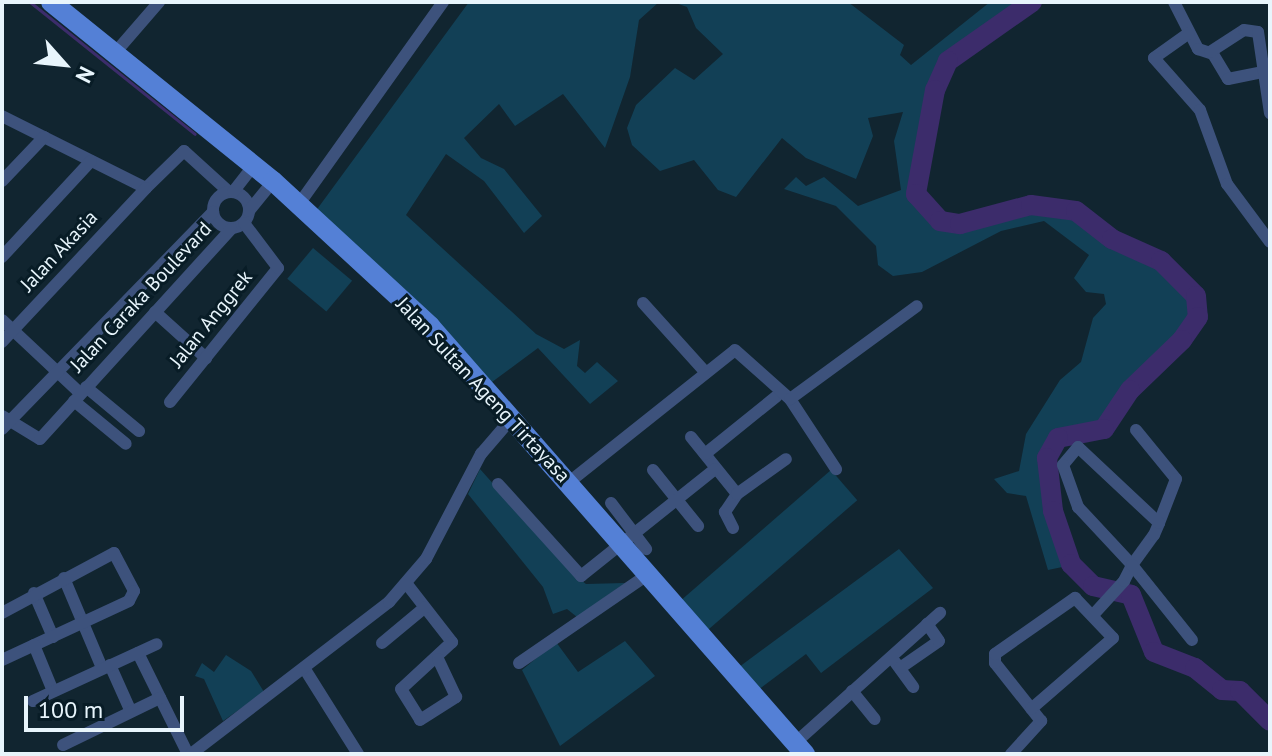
<!DOCTYPE html>
<html>
<head>
<meta charset="utf-8">
<style>
	body { margin:0 }
	#map { position:relative; width:1272px; height:756px; overflow:hidden; background:#112530; font-family:"PT Sans",sans-serif }
	div>[style] { position:absolute }
	[style*='--x'] { left:calc(var(--x)*1px); top:calc(var(--y)*1px); width:calc(var(--w)*1px); rotate:calc(var(--a)*1deg) }
	.green>* { inset:0; background:#124056; transform-origin:0 0 }
	.stream>* { height:3px; margin:-1.5px; padding:0 1.5px; transform-origin:1.5px; border-radius:1.5px; background:#3c2c6b }
	.river>* { height:20px; margin:-10px; padding:0 10px; transform-origin:10px; border-radius:10px; background:#3c2c6b }
	.minor>* { height:12px; margin:-6px; padding:0 6px; transform-origin:6px; border-radius:6px; background:#3d527c }
	.minor>.ring { margin:-6px; padding:0; box-sizing:content-box; background:none; border:12px solid #3d527c; border-radius:50% }
	.primary>* { height:20px; margin:-10px; padding:0 10px; transform-origin:10px; border-radius:10px; background:#5480d6 }
	span { translate:-50% -50%; white-space:nowrap; text-align:center; line-height:1.15; -webkit-text-stroke:6px #081c26; paint-order:stroke }
	.street-label { font-size:20px; color:#e8f5fc }
	.frame { position:absolute; inset:0; border:4px solid #e8f5fc; pointer-events:none }
	.north { position:absolute; left:24px; top:24px; width:80px; height:80px; -webkit-text-stroke:6px #081c26; paint-order:stroke; rotate:117deg; font-size:22px; font-weight:700; line-height:32px; text-align:center; color:#e8f5fc }
	.north::after { content:''; display:block; margin:auto; width:28px; height:36px; background:#e8f5fc; clip-path:polygon(50% 0,100% 100%,50% 72%,0 100%) }
	.scale { position:absolute; left:24px; top:696px; width:160px; height:36px; box-sizing:border-box; border:4px solid #e8f5fc; border-top:0; padding-left:10px; font-size:24px; line-height:28px; white-space:nowrap; color:#e8f5fc; -webkit-text-stroke:6px #081c26; paint-order:stroke }
</style>
</head>
<body>
<div id="map">
	<div class="green">
		<i style="clip-path:polygon(469px 2px,659px 2px,639px 20px,630px 77px,605px 148px,563px 94px,515px 126px,499px 104px,464px 138px,481px 158px,504px 169px,542px 216px,524px 233px,484px 181px,446px 154px,406px 215px,536px 334px,564px 349px,580px 340px,577px 366px,585px 373px,597px 362px,618px 381px,590px 404px,538px 348px,492px 382px,315px 212px)"></i>
		<i style="clip-path:polygon(673px 2px,848px 2px,904px 45px,900px 55px,911px 65px,990px 2px,1025px 2px,945px 58px,931px 89px,912px 195px,938px 225px,960px 228px,1031px 209px,1075px 215px,1110px 243px,1159px 264px,1192px 298px,1194px 316px,1101px 425px,1055px 435px,1043px 458px,1049px 512px,1067px 566px,1048px 570px,1026px 496px,1007px 493px,994px 479px,1019px 471px,1026px 434px,1060px 380px,1081px 362px,1093px 318px,1106px 304px,1104px 294px,1086px 292px,1074px 278px,1089px 255px,1044px 221px,1001px 231px,922px 272px,893px 276px,878px 265px,876px 246px,836px 206px,784px 189px,796px 177px,806px 186px,824px 177px,858px 206px,901px 190px,894px 141px,903px 112px,868px 118px,873px 136px,856px 179px,806px 158px,782px 138px,736px 197px,718px 190px,694px 160px,660px 171px,632px 145px,627px 128px,636px 105px,675px 68px,694px 80px,723px 54px,696px 28px,687px 7px)"></i>
		<i style="left:313px;top:248px;width:51px;height:40px;rotate:40deg"></i>
		<i style="clip-path:polygon(480px 469px,574px 575px,586px 584px,625px 583px,577px 617px,567px 609px,553px 614px,543px 587px,468px 494px)"></i>
		<i style="left:831px;top:470px;width:40px;height:201px;rotate:49deg"></i>
		<i style="clip-path:polygon(899px 549px,933px 588px,821px 673px,806px 654px,758px 690px,739px 667px)"></i>
		<i style="clip-path:polygon(625px 641px,655px 676px,560px 746px,522px 670px,556px 642px,578px 672px)"></i>
		<i style="clip-path:polygon(226px 655px,251px 671px,264px 692px,223px 721px,204px 679px,195px 676px,202px 663px,214px 672px)"></i>
	</div>
	<div class="stream">
		<i style="--x:30;--y:2;--w:211;--a:38.7"></i>
	</div>
	<div class="river">
		<i style="--x:1032;--y:2;--w:103;--a:144.9"></i>
		<i style="--x:948;--y:61;--w:32;--a:114"></i>
		<i style="--x:935;--y:90;--w:106;--a:100.4"></i>
		<i style="--x:916;--y:194;--w:36;--a:48"></i>
		<i style="--x:940;--y:221;--w:20;--a:9"></i>
		<i style="--x:960;--y:224;--w:73;--a:-15"></i>
		<i style="--x:1031;--y:205;--w:45;--a:7.6"></i>
		<i style="--x:1076;--y:211;--w:46;--a:37.9"></i>
		<i style="--x:1112;--y:239;--w:54;--a:24.2"></i>
		<i style="--x:1161;--y:261;--w:49;--a:45"></i>
		<i style="--x:1196;--y:296;--w:21;--a:85"></i>
		<i style="--x:1198;--y:317;--w:28;--a:125"></i>
		<i style="--x:1182;--y:340;--w:72;--a:136.1"></i>
		<i style="--x:1130;--y:390;--w:47;--a:123.7"></i>
		<i style="--x:1104;--y:429;--w:47;--a:168.9"></i>
		<i style="--x:1058;--y:438;--w:23;--a:119"></i>
		<i style="--x:1047;--y:458;--w:53;--a:83.5"></i>
		<i style="--x:1053;--y:511;--w:56;--a:71.2"></i>
		<i style="--x:1071;--y:564;--w:31;--a:45"></i>
		<i style="--x:1093;--y:586;--w:39;--a:13"></i>
		<i style="--x:1131;--y:595;--w:61;--a:68"></i>
		<i style="--x:1154;--y:652;--w:44;--a:21.3"></i>
		<i style="--x:1195;--y:668;--w:35;--a:39"></i>
		<i style="--x:1222;--y:690;--w:18;--a:3"></i>
		<i style="--x:1240;--y:691;--w:42;--a:45"></i>
	</div>
	<div class="minor">
		<i style="--x:1174;--y:2;--w:53;--a:62.9"></i>
		<i style="--x:1198;--y:49;--w:16;--a:18"></i>
		<i style="--x:1213;--y:54;--w:29;--a:59"></i>
		<i style="--x:1228;--y:79;--w:41;--a:-11.3"></i>
		<i style="--x:1189;--y:33;--w:43;--a:144.5"></i>
		<i style="--x:1154;--y:58;--w:69;--a:48.5"></i>
		<i style="--x:1200;--y:110;--w:79;--a:70"></i>
		<i style="--x:1227;--y:184;--w:72;--a:53.4"></i>
		<i style="--x:1210;--y:52;--w:40;--a:-32.9"></i>
		<i style="--x:1244;--y:30;--w:14;--a:8"></i>
		<i style="--x:1258;--y:32;--w:82;--a:81.6"></i>
		<i style="--x:114;--y:54;--w:69;--a:-49.1"></i>
		<i style="--x:2;--y:116;--w:161;--a:26.6"></i>
		<i style="--x:146;--y:188;--w:53;--a:-44.2"></i>
		<i style="--x:184;--y:151;--w:61;--a:42.3"></i>
		<i style="--x:2;--y:181;--w:61;--a:-46.3"></i>
		<i class="ring" style="left:213px;top:192px;width:24px;height:24px"></i>
		<i style="--x:233;--y:192;--w:34;--a:-52"></i>
		<i style="--x:299;--y:204;--w:248;--a:-54.5"></i>
		<i style="--x:249;--y:211;--w:38;--a:-51"></i>
		<i style="--x:2;--y:257;--w:131;--a:-47.2"></i>
		<i style="--x:643;--y:303;--w:94;--a:48"></i>
		<i style="--x:155;--y:312;--w:69;--a:42"></i>
		<i style="--x:2;--y:320;--w:107;--a:43.1"></i>
		<i style="--x:2;--y:342;--w:211;--a:-46.9"></i>
		<i style="--x:86;--y:387;--w:69;--a:39.7"></i>
		<i style="--x:790;--y:399;--w:84;--a:56.7"></i>
		<i style="--x:74;--y:401;--w:67;--a:39.6"></i>
		<i style="--x:170;--y:402;--w:172;--a:-51.1"></i>
		<i style="--x:278;--y:268;--w:56;--a:-127.1"></i>
		<i style="--x:2;--y:416;--w:44;--a:31.2"></i>
		<i style="--x:40;--y:439;--w:284;--a:-47.7"></i>
		<i style="--x:2;--y:429;--w:303;--a:-45.8"></i>
		<i style="--x:1136;--y:430;--w:63;--a:50.8"></i>
		<i style="--x:1176;--y:479;--w:47;--a:111.1"></i>
		<i style="--x:691;--y:437;--w:73;--a:51.1"></i>
		<i style="--x:705;--y:454;--w:92;--a:-38.9"></i>
		<i style="--x:653;--y:470;--w:72;--a:51.2"></i>
		<i style="--x:568;--y:483;--w:213;--a:-38.5"></i>
		<i style="--x:735;--y:350;--w:74;--a:41.7"></i>
		<i style="--x:790;--y:399;--w:157;--a:-36.2"></i>
		<i style="--x:498;--y:484;--w:124;--a:47.9"></i>
		<i style="--x:581;--y:576;--w:171;--a:-38.6"></i>
		<i style="--x:611;--y:503;--w:58;--a:52.7"></i>
		<i style="--x:733;--y:528;--w:18;--a:-117"></i>
		<i style="--x:725;--y:512;--w:22;--a:-56"></i>
		<i style="--x:737;--y:494;--w:60;--a:-35.5"></i>
		<i style="--x:64;--y:578;--w:98;--a:67.1"></i>
		<i style="--x:406;--y:583;--w:75;--a:52.1"></i>
		<i style="--x:452;--y:642;--w:69;--a:137.3"></i>
		<i style="--x:401;--y:689;--w:36;--a:58"></i>
		<i style="--x:420;--y:720;--w:43;--a:-32.6"></i>
		<i style="--x:456;--y:697;--w:42;--a:-115.3"></i>
		<i style="--x:34;--y:593;--w:48;--a:66.6"></i>
		<i style="--x:2;--y:613;--w:127;--a:-28.2"></i>
		<i style="--x:114;--y:553;--w:43;--a:62.2"></i>
		<i style="--x:134;--y:591;--w:11;--a:117"></i>
		<i style="--x:129;--y:601;--w:140;--a:155.1"></i>
		<i style="--x:1094;--y:614;--w:45;--a:-47.7"></i>
		<i style="--x:1124;--y:581;--w:18;--a:-63"></i>
		<i style="--x:1132;--y:565;--w:37;--a:-54"></i>
		<i style="--x:1154;--y:535;--w:13;--a:-67"></i>
		<i style="--x:1159;--y:523;--w:111;--a:-136.8"></i>
		<i style="--x:1078;--y:447;--w:23;--a:130"></i>
		<i style="--x:1063;--y:465;--w:45;--a:70.3"></i>
		<i style="--x:1078;--y:507;--w:79;--a:47"></i>
		<i style="--x:1132;--y:565;--w:96;--a:51.3"></i>
		<i style="--x:382;--y:643;--w:55;--a:-39.8"></i>
		<i style="--x:34;--y:645;--w:50;--a:67.6"></i>
		<i style="--x:138;--y:653;--w:113;--a:63.7"></i>
		<i style="--x:895;--y:662;--w:31;--a:54"></i>
		<i style="--x:519;--y:663;--w:155;--a:-34.5"></i>
		<i style="--x:110;--y:665;--w:51;--a:65.9"></i>
		<i style="--x:900;--y:668;--w:47;--a:-34.7"></i>
		<i style="--x:939;--y:641;--w:21;--a:-125"></i>
		<i style="--x:306;--y:671;--w:98;--a:57.9"></i>
		<i style="--x:852;--y:691;--w:36;--a:51"></i>
		<i style="--x:33;--y:701;--w:136;--a:-24.7"></i>
		<i style="--x:795;--y:743;--w:195;--a:-41.9"></i>
		<i style="--x:63;--y:745;--w:108;--a:-25.9"></i>
		<i style="--x:191;--y:754;--w:250;--a:-37.5"></i>
		<i style="--x:389;--y:602;--w:57;--a:-49.3"></i>
		<i style="--x:426;--y:559;--w:119;--a:-62.4"></i>
		<i style="--x:481;--y:454;--w:46;--a:-49.4"></i>
		<i style="--x:1011;--y:754;--w:45;--a:-47.7"></i>
		<i style="--x:1041;--y:721;--w:74;--a:-128.4"></i>
		<i style="--x:995;--y:663;--w:9;--a:-90"></i>
		<i style="--x:995;--y:654;--w:98;--a:-35"></i>
		<i style="--x:1075;--y:598;--w:55;--a:46.5"></i>
		<i style="--x:1113;--y:638;--w:108;--a:139.1"></i>
	</div>
	<div class="primary">
		<i style="--x:51;--y:2;--w:285;--a:38.9"></i>
		<i style="--x:273;--y:181;--w:214;--a:42.7"></i>
		<i style="--x:430;--y:326;--w:569;--a:48.78"></i>
	</div>
	<div class="street-label">
		<span style="left:59px;top:251px;rotate:-47deg">Jalan Akasia</span>
		<span style="left:141px;top:297px;rotate:-47deg">Jalan Caraka Boulevard</span>
		<span style="left:211px;top:319px;rotate:-51deg">Jalan Anggrek</span>
		<span style="left:483px;top:390px;rotate:47deg">Jalan Sultan Ageng Tirtayasa</span>
	</div>
	<div class="frame"></div>
	<div class="north">N</div>
	<div class="scale">100 m</div>
</div>
</body>
</html>
